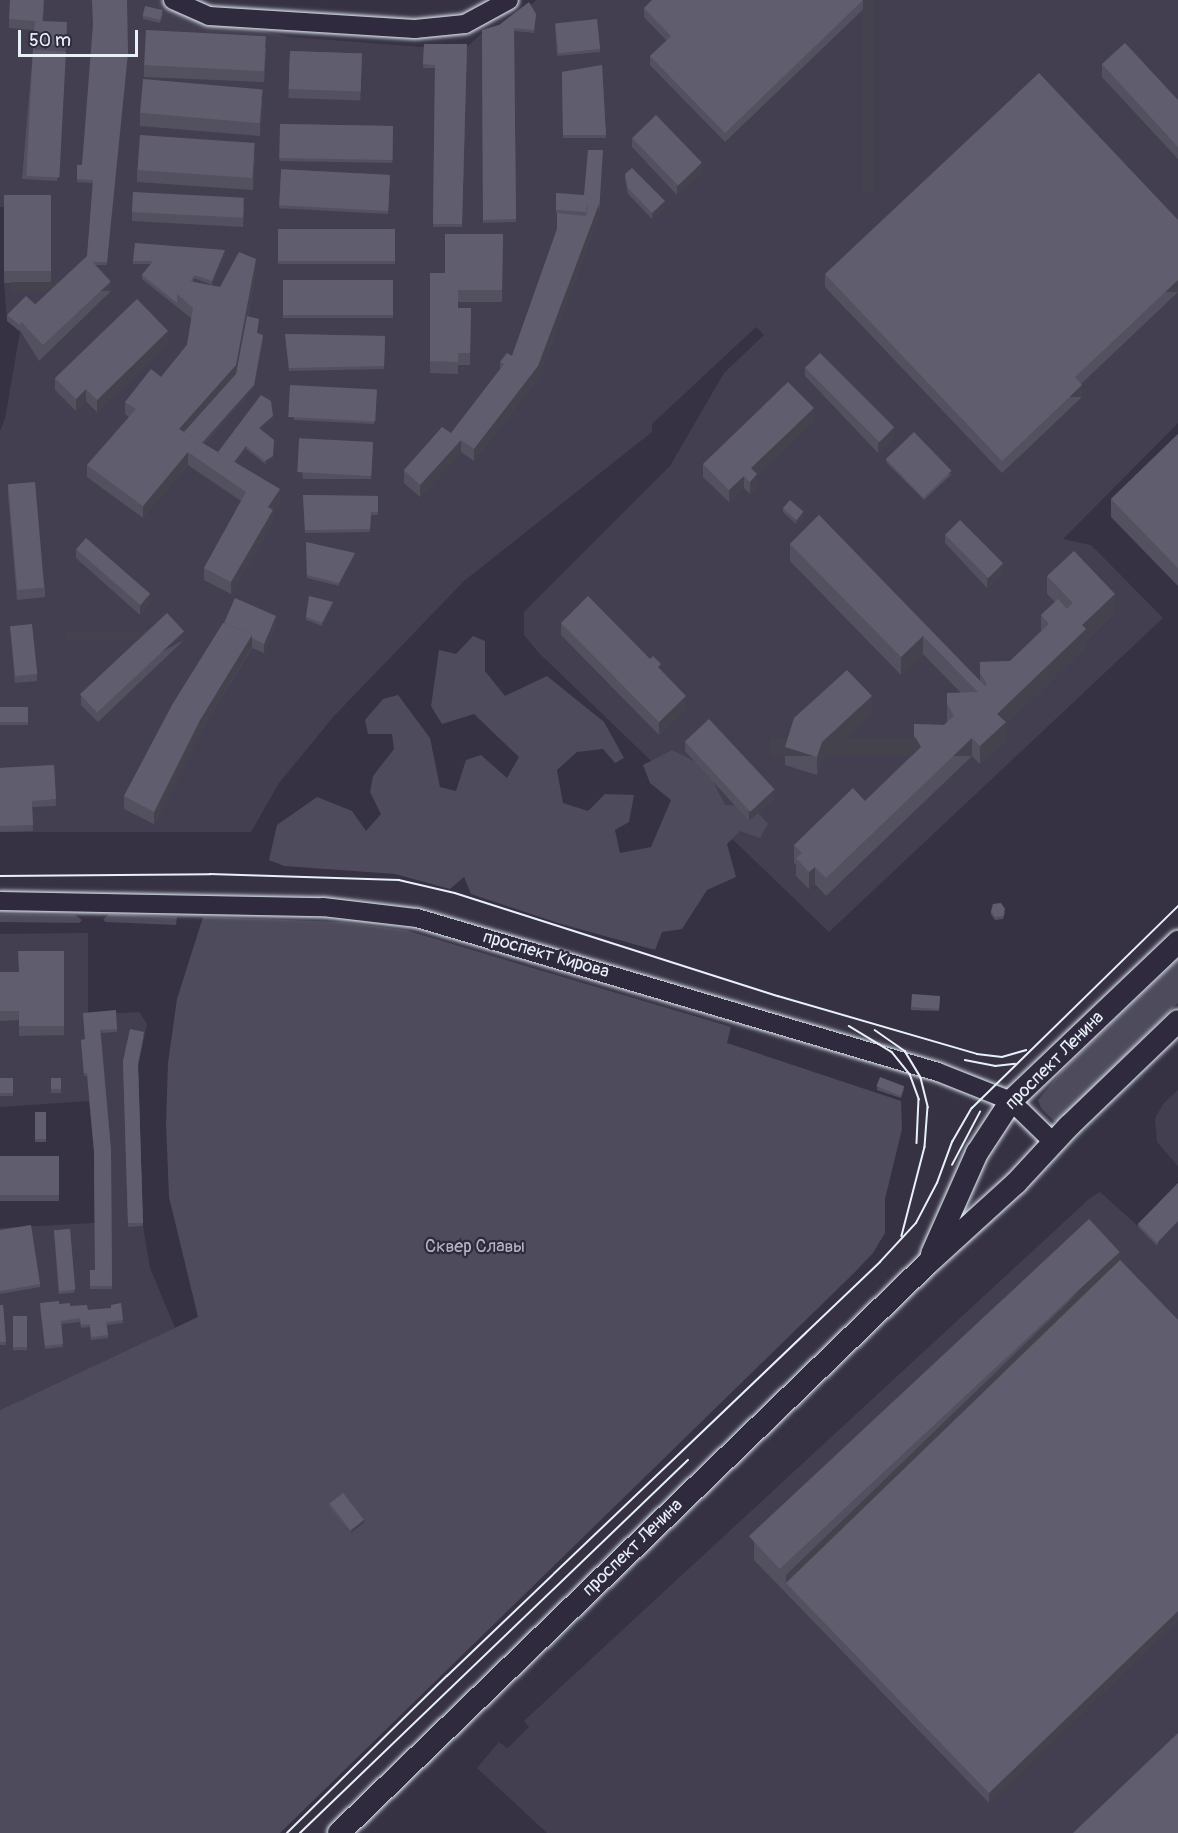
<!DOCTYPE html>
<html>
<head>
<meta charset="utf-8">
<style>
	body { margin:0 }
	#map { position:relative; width:1178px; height:1833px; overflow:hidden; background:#363244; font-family:Pangolin,sans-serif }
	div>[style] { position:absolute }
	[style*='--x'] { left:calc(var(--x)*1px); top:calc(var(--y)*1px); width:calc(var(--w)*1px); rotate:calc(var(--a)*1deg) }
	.built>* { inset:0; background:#433f51 }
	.green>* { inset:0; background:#4d4b5c }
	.roads { filter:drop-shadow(0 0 2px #e8f1f8) drop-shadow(0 0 2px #e8f1f8) }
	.minor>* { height:18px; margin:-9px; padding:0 9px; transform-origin:9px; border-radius:9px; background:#2f2a3d }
	.major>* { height:22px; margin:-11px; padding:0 11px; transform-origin:11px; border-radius:11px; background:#2f2a3d }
	.tram>* { height:1.5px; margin:-0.75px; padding:0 0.75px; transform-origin:0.75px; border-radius:0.75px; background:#e8f1f8 }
	.wall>* { inset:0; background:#53515f; transform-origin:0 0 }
	.shaded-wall>* { inset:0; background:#43424d; transform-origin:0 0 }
	.building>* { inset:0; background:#605e6e; transform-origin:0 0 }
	span { translate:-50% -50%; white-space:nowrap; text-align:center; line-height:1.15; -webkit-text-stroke:4.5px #2f2a3d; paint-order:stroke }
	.street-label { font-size:18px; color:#e8f1f8 }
	.park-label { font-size:18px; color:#b2b7c1 }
	.scale { position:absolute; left:18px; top:30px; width:120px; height:27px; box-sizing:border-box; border:3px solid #e8f1f8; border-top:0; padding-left:8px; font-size:18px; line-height:21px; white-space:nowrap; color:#e8f1f8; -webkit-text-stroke:4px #2f2a3d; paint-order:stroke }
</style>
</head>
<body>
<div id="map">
	<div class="built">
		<i style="clip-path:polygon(0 0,161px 0,205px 21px,291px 37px,424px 47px,467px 47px,482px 33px,500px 28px,537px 0,1178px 0,1178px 423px,1063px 539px,1091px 545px,1163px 618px,829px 932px,539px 653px,524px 635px,524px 612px,670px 466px,724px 373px,764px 335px,756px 327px,652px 424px,652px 432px,464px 581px,334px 716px,279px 783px,251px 832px,0 832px,0 431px,5px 419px,20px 332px,7px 321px,4px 283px,4px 207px,0 207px)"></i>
		<i style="clip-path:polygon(88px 933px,88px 1015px,139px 1012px,147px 1024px,138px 1066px,143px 1226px,150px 1268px,175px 1328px,0 1410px,0 1228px,95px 1223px,94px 1152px,89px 1101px,0 1107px,0 934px)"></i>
		<i style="clip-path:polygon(1178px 1090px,1178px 1166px,1157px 1142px,1155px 1118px,1164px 1103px)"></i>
		<i style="clip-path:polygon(1178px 1184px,1178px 1833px,547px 1833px,477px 1768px,499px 1742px,507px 1748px,510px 1746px,529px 1727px,524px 1721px,1090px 1198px,1100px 1192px,1138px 1226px)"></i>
	</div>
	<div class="green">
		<i style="clip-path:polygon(473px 636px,485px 641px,485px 671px,505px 696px,547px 676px,604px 722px,624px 758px,615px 763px,603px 749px,577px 752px,557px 770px,563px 803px,588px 811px,605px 794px,634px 795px,629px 822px,615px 830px,620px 853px,651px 847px,671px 800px,650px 783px,643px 765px,672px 750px,706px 767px,725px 805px,752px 806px,768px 824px,760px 838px,740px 831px,727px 844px,736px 877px,707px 890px,682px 929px,662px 932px,655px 950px,558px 923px,471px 894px,464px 877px,450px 889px,395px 874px,284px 866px,269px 860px,277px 825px,317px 797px,352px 811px,366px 831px,381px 814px,370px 792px,373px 776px,394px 749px,392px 734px,368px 734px,365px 720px,383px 699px,398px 695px,430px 738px,440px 787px,456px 791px,466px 760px,481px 755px,507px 778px,519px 757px,474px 714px,442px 724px,431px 706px,439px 650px,456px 654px)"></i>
		<i style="clip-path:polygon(0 914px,75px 915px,82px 920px,79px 923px,0 922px)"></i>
		<i style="clip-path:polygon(109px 914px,177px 917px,176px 925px,106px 922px,103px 920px)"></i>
		<i style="clip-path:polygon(203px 917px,340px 922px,405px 930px,731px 1027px,727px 1043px,901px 1101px,902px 1129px,885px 1199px,885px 1233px,873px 1253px,855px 1272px,280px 1833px,0 1833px,0 1410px,198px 1317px,169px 1197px,166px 1124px,168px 1063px,177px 999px)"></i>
		<i style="clip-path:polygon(1178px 959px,1178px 1003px,1058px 1121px,1054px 1121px,1041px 1108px,1038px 1100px,1062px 1071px)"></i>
	</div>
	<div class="roads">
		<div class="minor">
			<i style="--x:173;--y:0;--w:39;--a:24"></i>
			<i style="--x:209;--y:16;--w:206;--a:3.6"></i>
			<i style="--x:415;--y:29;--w:50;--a:-5.7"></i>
			<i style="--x:465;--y:24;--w:50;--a:-28.6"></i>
			<i style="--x:0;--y:901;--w:323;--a:1.1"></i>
			<i style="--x:323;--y:907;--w:95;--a:6.7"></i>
			<i style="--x:417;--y:918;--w:543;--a:16.47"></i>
			<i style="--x:938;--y:1072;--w:79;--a:21.7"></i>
			<i style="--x:1011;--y:1101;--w:60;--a:44.3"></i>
		</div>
		<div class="major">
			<i style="--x:932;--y:1254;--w:111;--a:-66"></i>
			<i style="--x:977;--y:1153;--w:62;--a:-56.8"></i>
			<i style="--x:1011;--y:1101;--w:231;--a:-43.6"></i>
			<i style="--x:339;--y:1833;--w:820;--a:-44.06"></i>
			<i style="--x:928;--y:1263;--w:119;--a:-42.3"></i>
			<i style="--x:1016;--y:1183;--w:78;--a:-47.1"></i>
			<i style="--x:1069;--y:1126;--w:151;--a:-43.9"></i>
		</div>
	</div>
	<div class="tram">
		<i style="--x:0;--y:876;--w:210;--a:-0.5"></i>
		<i style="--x:210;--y:874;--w:189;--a:1.8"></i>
		<i style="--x:399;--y:880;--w:57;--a:13.1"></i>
		<i style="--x:455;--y:893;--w:339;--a:17.7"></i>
		<i style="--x:778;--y:996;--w:207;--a:16.2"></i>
		<i style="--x:977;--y:1054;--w:25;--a:7"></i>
		<i style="--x:1002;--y:1057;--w:25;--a:-16"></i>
		<i style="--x:849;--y:1026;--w:50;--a:31.2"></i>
		<i style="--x:892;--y:1052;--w:28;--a:51"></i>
		<i style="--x:910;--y:1074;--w:27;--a:70"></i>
		<i style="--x:919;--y:1099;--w:44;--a:92.6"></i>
		<i style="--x:875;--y:1030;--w:37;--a:35"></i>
		<i style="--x:905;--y:1051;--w:31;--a:59"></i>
		<i style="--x:921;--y:1078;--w:30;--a:76"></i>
		<i style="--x:928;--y:1107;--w:40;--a:94.3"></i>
		<i style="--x:925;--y:1147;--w:92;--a:104.5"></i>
		<i style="--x:965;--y:1060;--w:31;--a:11"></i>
		<i style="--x:995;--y:1066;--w:20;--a:-6"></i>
		<i style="--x:952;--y:1165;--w:60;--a:-62.2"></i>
		<i style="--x:287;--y:1833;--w:224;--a:-44.5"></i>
		<i style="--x:447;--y:1676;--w:599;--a:-43.71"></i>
		<i style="--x:880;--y:1262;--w:53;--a:-47.3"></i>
		<i style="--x:916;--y:1223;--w:45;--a:-62.3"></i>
		<i style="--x:937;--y:1183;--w:44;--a:-69.9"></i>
		<i style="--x:952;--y:1142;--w:39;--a:-60"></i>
		<i style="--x:972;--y:1108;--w:289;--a:-44.4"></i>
		<i style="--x:300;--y:1833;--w:538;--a:-43.87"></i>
	</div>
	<div class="wall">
		<i style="clip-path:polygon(127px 0,107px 265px,95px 265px,111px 291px,39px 361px,21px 332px,7px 321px,7px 315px,37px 306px,87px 257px,93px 183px,77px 182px,77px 179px,82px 165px)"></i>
		<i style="clip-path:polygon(873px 0,725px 142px,650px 65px,650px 56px,667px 41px,644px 17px,644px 8px)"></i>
		<i style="clip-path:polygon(44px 7px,43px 21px,67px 32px,57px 181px,22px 179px,33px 50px,34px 30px,9px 28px,9px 19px)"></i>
		<i style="clip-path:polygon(163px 13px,160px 23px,143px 19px,143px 16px)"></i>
		<i style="clip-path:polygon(536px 14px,534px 33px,514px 31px,516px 222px,483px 223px,482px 30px)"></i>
		<i style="clip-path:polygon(555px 24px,600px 49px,600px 52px,557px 56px)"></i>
		<i style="clip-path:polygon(424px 44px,467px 44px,462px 227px,433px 227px,435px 68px,423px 68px)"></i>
		<i style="clip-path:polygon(266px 48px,264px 82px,144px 77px,144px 65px)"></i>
		<i style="left:290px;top:51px;width:72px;height:47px;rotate:2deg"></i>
		<i style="clip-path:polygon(1102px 64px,1178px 100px,1178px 159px,1102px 77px)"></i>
		<i style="clip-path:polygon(602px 65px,606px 138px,563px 138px,562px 72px)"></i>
		<i style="clip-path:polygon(263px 101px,260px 136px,140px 126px,140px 113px)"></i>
		<i style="left:280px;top:124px;width:113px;height:37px;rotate:1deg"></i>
		<i style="clip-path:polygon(632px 138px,702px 172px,677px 195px,632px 147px)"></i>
		<i style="clip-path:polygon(255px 155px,253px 190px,137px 182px,137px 170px)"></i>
		<i style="clip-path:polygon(625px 174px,665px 208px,652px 219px,628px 194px,625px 180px)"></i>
		<i style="left:390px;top:175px;width:39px;height:109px;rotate:93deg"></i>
		<i style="clip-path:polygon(556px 193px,599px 216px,538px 379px,474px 461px,461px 452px,420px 497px,404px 483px,404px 470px,451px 433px,500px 370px,500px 362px,512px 356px,557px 229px,557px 213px,556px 213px)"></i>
		<i style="left:4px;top:195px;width:47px;height:88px"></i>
		<i style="clip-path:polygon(244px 207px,243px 227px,132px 221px,132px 212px)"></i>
		<i style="left:278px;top:229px;width:117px;height:35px"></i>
		<i style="clip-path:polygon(503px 234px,502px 302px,458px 302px,458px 308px,471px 308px,470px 365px,458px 365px,458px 374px,430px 373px,430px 273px,445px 273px)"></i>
		<i style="clip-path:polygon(225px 254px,212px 285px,194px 278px,193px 282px,220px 287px,256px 271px,248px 316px,257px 333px,263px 338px,254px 388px,204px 444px,218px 452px,273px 419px,261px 430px,273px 459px,265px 464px,246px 449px,236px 463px,280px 501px,273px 512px,273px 522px,231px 594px,204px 580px,204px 568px,241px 501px,188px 465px,143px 518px,87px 477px,87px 465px,129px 417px,125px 414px,125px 402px,161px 377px,187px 345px,192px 319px,142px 279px,142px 275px,151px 264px,133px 264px,133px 261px)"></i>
		<i style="clip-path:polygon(825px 274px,1178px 292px,1081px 384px,1082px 397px,1002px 473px,825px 287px)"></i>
		<i style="left:393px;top:280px;width:38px;height:110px;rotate:90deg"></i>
		<i style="clip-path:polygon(285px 334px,385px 336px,384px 369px,289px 371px)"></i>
		<i style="clip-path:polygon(168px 343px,97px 412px,86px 401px,76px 411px,55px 390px,55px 378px)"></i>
		<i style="clip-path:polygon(805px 367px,894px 437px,878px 453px,805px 376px)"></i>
		<i style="clip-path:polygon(290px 388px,377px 390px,374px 424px,294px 420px)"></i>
		<i style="clip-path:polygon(814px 420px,757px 475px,757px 487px,750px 494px,744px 488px,729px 502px,703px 477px,703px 464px)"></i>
		<i style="clip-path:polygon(1178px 434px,1178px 586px,1111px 517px,1111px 499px)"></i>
		<i style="clip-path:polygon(373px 442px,371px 479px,303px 479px,299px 446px)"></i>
		<i style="clip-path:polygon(886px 459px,952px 474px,924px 500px,886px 462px)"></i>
		<i style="clip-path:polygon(8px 484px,45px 588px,45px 597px,17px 600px,8px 494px)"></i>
		<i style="clip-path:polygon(303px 495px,378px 496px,378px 515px,371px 515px,370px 532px,305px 533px)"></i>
		<i style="clip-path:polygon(783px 509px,804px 516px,796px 524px,783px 512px)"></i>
		<i style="clip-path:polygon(819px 515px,980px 681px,980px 662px,1010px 661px,1041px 631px,1041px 615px,1055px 602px,1047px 594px,1047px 576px,1115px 611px,1086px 640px,1086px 646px,1006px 724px,1006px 740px,980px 764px,972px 756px,826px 896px,815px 884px,809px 889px,796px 876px,796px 865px,794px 863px,794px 845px,865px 801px,914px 753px,914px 724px,944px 725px,947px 722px,947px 693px,961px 693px,923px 654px,901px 675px,790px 561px,790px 544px)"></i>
		<i style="clip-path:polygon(945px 534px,1003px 572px,987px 588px,945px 543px)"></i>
		<i style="clip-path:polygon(306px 542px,355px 556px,339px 586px,307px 578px)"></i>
		<i style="clip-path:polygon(76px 549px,150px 603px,140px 615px,76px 558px)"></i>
		<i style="clip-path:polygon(333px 605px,322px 626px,306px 620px,306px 617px)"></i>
		<i style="clip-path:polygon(223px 623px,276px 625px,264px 653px,252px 648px,200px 732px,154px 824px,124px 809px,124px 796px)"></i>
		<i style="clip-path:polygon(561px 623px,650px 659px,661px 671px,686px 708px,659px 735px,561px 635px)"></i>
		<i style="clip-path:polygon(10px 626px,37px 674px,37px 681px,15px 683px)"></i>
		<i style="clip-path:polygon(184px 640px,98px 722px,81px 705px,81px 695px)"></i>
		<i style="left:0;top:707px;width:28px;height:18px"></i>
		<i style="clip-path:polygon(872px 714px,822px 759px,817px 775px,785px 765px,785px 747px)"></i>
		<i style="clip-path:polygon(685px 742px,774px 799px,749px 821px,685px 751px)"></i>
		<i style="clip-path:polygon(54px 765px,56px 806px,32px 807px,33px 831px,0 832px,0 768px)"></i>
		<i style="clip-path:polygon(991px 911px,1005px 912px,1003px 919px,995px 920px,991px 914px)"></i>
		<i style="clip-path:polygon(64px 951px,64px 1035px,19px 1036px,19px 1020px,0 1021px,0 972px,19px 972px)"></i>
		<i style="clip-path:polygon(940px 996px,939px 1011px,911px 1010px,911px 1007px)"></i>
		<i style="clip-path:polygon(83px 1013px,117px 1029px,117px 1032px,101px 1033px,111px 1150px,112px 1289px,90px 1289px,90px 1270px,95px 1270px,94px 1152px,87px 1076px,84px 1076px,81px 1043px,85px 1039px)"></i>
		<i style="clip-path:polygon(144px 1035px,138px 1066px,143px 1226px,128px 1227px,123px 1061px)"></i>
		<i style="left:0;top:1078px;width:13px;height:18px"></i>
		<i style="left:61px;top:1078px;width:15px;height:10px;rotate:90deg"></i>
		<i style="clip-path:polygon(877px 1087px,904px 1089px,901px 1098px,877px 1090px)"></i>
		<i style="left:35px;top:1112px;width:11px;height:30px"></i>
		<i style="left:59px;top:1156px;width:45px;height:59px;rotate:90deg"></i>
		<i style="clip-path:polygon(1178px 1183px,1157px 1246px,1138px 1227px,1138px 1224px)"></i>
		<i style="left:70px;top:1229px;width:64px;height:16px;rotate:86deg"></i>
		<i style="clip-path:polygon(0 1230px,40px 1284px,40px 1287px,0 1294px)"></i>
		<i style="clip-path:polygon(1120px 1260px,1178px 1320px,1178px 1620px,989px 1803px,754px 1560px,754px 1542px)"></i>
		<i style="clip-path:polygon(121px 1303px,123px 1323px,107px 1325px,108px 1338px,91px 1340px,90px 1327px,81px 1328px,80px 1322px,61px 1324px,63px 1347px,45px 1349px,40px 1306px,59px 1304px,88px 1310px,111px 1308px)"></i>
		<i style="clip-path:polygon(0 1305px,3px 1305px,6px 1345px,0 1345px)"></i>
		<i style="left:13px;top:1316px;width:14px;height:34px"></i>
		<i style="clip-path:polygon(329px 1503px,364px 1523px,351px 1533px,329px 1507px)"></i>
	</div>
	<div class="shaded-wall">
		<i style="clip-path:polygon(570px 0,575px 0,565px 6px,565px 3px)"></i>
		<i style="left:863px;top:0;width:10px;height:192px"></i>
		<i style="clip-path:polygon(263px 89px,263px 101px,260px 136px,260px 124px)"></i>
		<i style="clip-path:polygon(255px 143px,255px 155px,253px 190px,253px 178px)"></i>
		<i style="clip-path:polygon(603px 150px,599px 216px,538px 379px,474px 461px,474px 449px,599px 204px)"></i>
		<i style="clip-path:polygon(702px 163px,702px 172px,677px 195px,677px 186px)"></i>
		<i style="clip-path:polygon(665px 201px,665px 208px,652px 219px,652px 213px)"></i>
		<i style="clip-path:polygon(225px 250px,225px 254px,212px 285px,212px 281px)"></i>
		<i style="clip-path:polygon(256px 259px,256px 271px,236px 377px,180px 439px,179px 429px)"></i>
		<i style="left:1178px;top:280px;width:12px;height:141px;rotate:90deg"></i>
		<i style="left:111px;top:282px;width:9px;height:100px;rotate:90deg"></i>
		<i style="clip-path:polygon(168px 331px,168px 343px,97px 412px,97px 400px)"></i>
		<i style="clip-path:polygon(263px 335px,254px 388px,196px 452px)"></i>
		<i style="left:1082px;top:385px;width:12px;height:110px;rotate:90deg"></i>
		<i style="clip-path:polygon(86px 389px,86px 401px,76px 411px,76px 399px)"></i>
		<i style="clip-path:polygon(814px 408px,814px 420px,757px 475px,757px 487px,750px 494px,750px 482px,751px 468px)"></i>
		<i style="clip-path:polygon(273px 416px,273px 419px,259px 432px,259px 428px)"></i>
		<i style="clip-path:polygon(894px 428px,894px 437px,878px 453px,878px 443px)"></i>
		<i style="clip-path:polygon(274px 440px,273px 459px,265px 464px,265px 461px)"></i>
		<i style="clip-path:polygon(461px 440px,461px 452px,420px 497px,420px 485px)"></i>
		<i style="clip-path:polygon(246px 446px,246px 449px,230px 471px,230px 468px)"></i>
		<i style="clip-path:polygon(188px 452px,188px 465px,143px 518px,143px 506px)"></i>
		<i style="left:952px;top:471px;width:3px;height:38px;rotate:90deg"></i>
		<i style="clip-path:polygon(744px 476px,744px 488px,729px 502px,729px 490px)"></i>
		<i style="clip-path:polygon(280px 489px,280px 501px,273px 512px,273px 522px,231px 594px,231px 582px,268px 507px)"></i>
		<i style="clip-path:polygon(804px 512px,804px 516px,796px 524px,796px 521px)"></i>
		<i style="clip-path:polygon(355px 553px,355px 556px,339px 586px,339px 583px)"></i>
		<i style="clip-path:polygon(1003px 563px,1003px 572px,987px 588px,987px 579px)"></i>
		<i style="clip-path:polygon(150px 594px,150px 603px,140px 615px,140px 606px)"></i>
		<i style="clip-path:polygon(1115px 594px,1115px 611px,1086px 640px,1086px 646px,1006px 724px,1006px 740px,980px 764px,980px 746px,997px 714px,1082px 625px)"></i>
		<i style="clip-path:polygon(333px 602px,333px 605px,322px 626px,322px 623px)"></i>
		<i style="clip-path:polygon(276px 616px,276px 625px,264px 653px,264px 644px)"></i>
		<i style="left:184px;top:631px;width:9px;height:119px;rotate:90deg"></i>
		<i style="clip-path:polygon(252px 635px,252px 647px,200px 732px,154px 824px,154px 812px,200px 720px)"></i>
		<i style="clip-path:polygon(923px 636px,923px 654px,901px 675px,901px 657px)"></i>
		<i style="clip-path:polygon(686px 696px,686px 708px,659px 735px,659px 722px)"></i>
		<i style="clip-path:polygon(872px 696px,872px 714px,822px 759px,817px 775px,817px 757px,822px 742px)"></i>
		<i style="left:972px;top:738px;width:18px;height:202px;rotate:90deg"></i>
		<i style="clip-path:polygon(774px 789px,774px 799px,749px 821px,749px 812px)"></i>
		<i style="clip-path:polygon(815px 867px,815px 884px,809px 889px,809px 872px)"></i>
		<i style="left:1178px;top:1221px;width:3px;height:30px;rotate:90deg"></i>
		<i style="clip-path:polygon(1120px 1252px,1120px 1269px,786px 1583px,786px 1575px)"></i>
		<i style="clip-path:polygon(364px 1520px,364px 1523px,351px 1533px,351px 1530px)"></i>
		<i style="clip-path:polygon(1178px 1611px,1178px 1620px,989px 1803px,989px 1793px)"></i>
	</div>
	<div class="building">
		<i style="clip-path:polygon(10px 0,44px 0,42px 21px,67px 22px,66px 45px,33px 44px,35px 21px,9px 19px)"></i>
		<i style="clip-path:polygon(92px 0,127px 0,128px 53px,107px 262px,92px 262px,87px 257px,93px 180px,77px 179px,77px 165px,82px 165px,93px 24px)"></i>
		<i style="clip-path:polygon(652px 0,863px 0,725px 133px,650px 56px,671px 36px,644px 8px)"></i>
		<i style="clip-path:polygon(529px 2px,536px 14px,534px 30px,514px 28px,516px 219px,483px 220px,482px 30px,499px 25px)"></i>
		<i style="left:145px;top:6px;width:18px;height:10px;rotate:13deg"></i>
		<i style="left:597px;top:19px;width:30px;height:42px;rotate:84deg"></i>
		<i style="left:146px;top:30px;width:120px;height:35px;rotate:3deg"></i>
		<i style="clip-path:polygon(1125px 43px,1178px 100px,1178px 147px,1102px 64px)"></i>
		<i style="clip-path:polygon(424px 44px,467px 44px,462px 224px,433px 224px,435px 65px,423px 64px)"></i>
		<i style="left:33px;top:50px;width:33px;height:126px;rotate:3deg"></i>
		<i style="left:290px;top:51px;width:72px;height:38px;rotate:2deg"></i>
		<i style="clip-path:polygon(602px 65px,606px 135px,563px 135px,562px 72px)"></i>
		<i style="clip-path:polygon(1039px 73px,1178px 220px,1178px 280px,1075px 377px,1082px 385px,1002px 461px,825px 274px)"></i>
		<i style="left:143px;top:79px;width:120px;height:34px;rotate:5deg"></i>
		<i style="left:656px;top:115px;width:66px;height:33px;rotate:46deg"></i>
		<i style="left:280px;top:124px;width:113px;height:34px;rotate:1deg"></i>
		<i style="left:140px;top:135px;width:115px;height:35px;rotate:4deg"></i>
		<i style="clip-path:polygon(588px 150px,603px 150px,599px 213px,599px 204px,588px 204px,586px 212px,556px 210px,556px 193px,584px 195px)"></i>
		<i style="clip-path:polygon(632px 168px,665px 201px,652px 213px,628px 188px,625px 174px)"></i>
		<i style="left:390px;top:175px;width:36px;height:109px;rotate:93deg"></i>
		<i style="left:133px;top:192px;width:111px;height:20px;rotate:3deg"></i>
		<i style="left:4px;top:195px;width:47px;height:76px"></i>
		<i style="clip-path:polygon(588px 204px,599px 204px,538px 366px,474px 449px,461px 440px,420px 485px,404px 470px,442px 427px,451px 433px,504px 364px,500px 362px,507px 353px,512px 356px,557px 229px,557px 213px,586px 216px)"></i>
		<i style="left:278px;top:229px;width:117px;height:32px"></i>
		<i style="clip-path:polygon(445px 234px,503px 234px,502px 290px,458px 290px,458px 308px,471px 308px,470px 353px,458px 353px,458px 362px,430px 361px,430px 273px,445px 273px)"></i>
		<i style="clip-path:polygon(135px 243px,225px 250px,212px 281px,194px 275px,191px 281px,188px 281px,177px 294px,177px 303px,142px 275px,153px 261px,133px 261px)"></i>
		<i style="clip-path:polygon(239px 252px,256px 259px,236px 365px,179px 429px,280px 489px,268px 507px,273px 510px,231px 582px,204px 568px,246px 492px,188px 452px,143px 506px,87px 465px,136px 409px,125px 402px,151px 369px,161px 377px,187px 345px,193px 308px,177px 294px,188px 281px,220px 287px)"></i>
		<i style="left:87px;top:256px;width:35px;height:93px;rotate:47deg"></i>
		<i style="left:393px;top:280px;width:35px;height:110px;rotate:90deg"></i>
		<i style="clip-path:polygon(26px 296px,37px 306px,21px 322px,20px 325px,7px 315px)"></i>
		<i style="clip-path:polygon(137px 299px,168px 331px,97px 400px,86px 389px,76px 399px,55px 378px)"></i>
		<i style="clip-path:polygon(247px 316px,259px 319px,257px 333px,263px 335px,254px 385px,202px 443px,184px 432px,236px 374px)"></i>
		<i style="clip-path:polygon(285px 334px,385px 336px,384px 366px,289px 368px)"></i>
		<i style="left:820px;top:353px;width:105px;height:21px;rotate:45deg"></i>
		<i style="clip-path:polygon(788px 382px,814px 408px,751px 468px,757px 474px,750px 482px,744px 476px,729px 490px,703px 464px)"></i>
		<i style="left:290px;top:385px;width:87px;height:32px;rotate:3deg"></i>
		<i style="clip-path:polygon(261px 395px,271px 401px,273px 416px,259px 428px,274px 440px,273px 456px,265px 461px,246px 446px,234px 462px,218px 452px)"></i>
		<i style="left:914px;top:432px;width:54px;height:39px;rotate:46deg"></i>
		<i style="clip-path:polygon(1178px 434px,1178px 568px,1111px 499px)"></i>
		<i style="left:373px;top:442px;width:34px;height:74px;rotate:93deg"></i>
		<i style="left:35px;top:482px;width:106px;height:27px;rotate:85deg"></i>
		<i style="clip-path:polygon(303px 495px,378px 496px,378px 512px,371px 512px,370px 529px,305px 530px)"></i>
		<i style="left:790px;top:500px;width:18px;height:11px;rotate:41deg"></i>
		<i style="clip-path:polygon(819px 515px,985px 686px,987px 684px,980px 673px,980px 662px,1010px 661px,1049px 624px,1041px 615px,1058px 599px,1067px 609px,1073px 603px,1047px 576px,1074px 551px,1115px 594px,1082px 625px,1086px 629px,997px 714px,1006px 722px,980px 746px,972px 738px,826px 878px,815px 867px,809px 872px,796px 858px,802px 853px,794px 845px,853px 788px,865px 801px,921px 747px,914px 735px,914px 724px,944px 725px,954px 716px,947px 704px,947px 693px,978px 692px,923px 636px,901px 657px,790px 544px)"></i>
		<i style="left:960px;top:520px;width:61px;height:21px;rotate:45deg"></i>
		<i style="left:86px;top:538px;width:85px;height:15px;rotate:41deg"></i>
		<i style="clip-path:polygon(306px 542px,355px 553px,339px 583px,307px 575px)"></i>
		<i style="clip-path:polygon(309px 596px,333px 602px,322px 623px,306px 617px)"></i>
		<i style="clip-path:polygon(588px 596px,650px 659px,653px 656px,661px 664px,658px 667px,686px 696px,659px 722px,561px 623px)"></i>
		<i style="clip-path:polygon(235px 598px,276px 616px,264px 644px,252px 638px,252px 635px,224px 623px)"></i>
		<i style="left:167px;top:613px;width:25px;height:119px;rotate:47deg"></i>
		<i style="clip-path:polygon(223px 623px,252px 635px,200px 720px,154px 812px,124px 796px,172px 705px)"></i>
		<i style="left:32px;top:624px;width:50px;height:22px;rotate:84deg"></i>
		<i style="clip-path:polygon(847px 670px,872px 696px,822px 742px,817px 757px,785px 747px,794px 718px)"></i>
		<i style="left:0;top:707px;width:28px;height:15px"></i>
		<i style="left:709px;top:719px;width:96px;height:33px;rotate:47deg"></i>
		<i style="clip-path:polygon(54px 765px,56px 799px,32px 801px,33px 825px,0 826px,0 768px)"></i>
		<i style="clip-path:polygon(1001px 903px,1005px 909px,1003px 916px,995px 917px,991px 911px,993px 904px)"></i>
		<i style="clip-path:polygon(18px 951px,64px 951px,64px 1026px,19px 1026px,19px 1011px,0 1011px,0 972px,19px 972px)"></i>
		<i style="left:912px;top:994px;width:28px;height:13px;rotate:4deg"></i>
		<i style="clip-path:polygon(116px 1010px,117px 1029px,100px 1030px,111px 1150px,112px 1286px,90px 1286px,90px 1270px,95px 1270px,94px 1149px,87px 1073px,84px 1073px,81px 1040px,85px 1039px,83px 1013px)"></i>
		<i style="clip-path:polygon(130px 1029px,144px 1032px,138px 1063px,143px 1223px,128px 1223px,123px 1061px)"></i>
		<i style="left:880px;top:1077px;width:26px;height:10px;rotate:21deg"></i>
		<i style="left:0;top:1078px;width:13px;height:15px"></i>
		<i style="left:61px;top:1078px;width:11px;height:10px;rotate:90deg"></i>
		<i style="left:35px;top:1112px;width:11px;height:27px"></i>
		<i style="left:59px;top:1156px;width:39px;height:59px;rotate:90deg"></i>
		<i style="clip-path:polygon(1178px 1183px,1178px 1221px,1157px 1243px,1138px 1224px)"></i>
		<i style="left:1089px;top:1219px;width:45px;height:465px;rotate:47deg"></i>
		<i style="clip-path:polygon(31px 1225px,40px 1284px,0 1291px,0 1230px)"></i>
		<i style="left:70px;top:1229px;width:61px;height:16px;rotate:85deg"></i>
		<i style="clip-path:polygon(1120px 1260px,1178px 1320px,1178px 1611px,989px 1793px,786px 1583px)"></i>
		<i style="clip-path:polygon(59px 1301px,59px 1304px,70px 1303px,70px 1306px,87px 1305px,88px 1310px,111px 1308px,111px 1305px,121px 1303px,123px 1320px,106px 1322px,108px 1335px,91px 1337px,90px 1324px,81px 1325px,80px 1318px,61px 1321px,63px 1344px,45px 1346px,40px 1303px)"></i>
		<i style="clip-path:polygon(0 1305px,3px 1305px,6px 1342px,0 1342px)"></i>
		<i style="left:13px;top:1316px;width:14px;height:31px"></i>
		<i style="left:343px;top:1493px;width:34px;height:17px;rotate:52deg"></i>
		<i style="clip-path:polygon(1178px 1733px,1178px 1833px,1073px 1833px)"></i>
	</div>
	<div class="street-label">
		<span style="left:546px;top:955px;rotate:16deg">проспект Кирова</span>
		<span style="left:1055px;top:1061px;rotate:-45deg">проспект Ленина</span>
		<span style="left:633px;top:1548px;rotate:-44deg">проспект Ленина</span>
	</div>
	<div class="park-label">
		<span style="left:475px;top:1247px">Сквер Славы</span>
	</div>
	<div class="scale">50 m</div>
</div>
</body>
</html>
